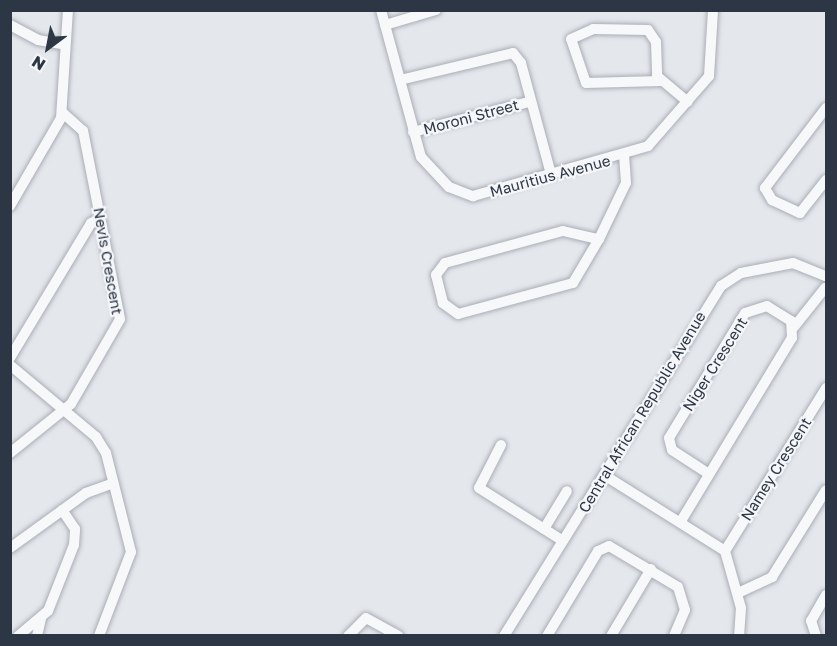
<!DOCTYPE html>
<html>
<head>
<meta charset="utf-8">
<style>
	body { margin:0 }
	#map { position:relative; width:837px; height:646px; overflow:hidden; background:#e4e7ec; font-family:"Golos Text",sans-serif }
	div>[style] { position:absolute }
	[style*='--x'] { left:calc(var(--x)*1px); top:calc(var(--y)*1px); width:calc(var(--w)*1px); rotate:calc(var(--a)*1deg) }
	.roads { filter:drop-shadow(0 0 2px #a9aeb6) drop-shadow(0 0 2px #a9aeb6) }
	.minor>* { height:10px; margin:-5px; padding:0 5px; transform-origin:5px; border-radius:5px; background:#f7f8fa }
	span { translate:-50% -50%; white-space:nowrap; text-align:center; line-height:1.15; -webkit-text-stroke:4.5px #f4f6f9; paint-order:stroke }
	.street-label { font-size:15px; color:#2c3644 }
	.frame { position:absolute; inset:0; border:12px solid #2c3644; pointer-events:none }
	.north { position:absolute; left:18px; top:18px; width:60px; height:60px; -webkit-text-stroke:4px #f4f6f9; paint-order:stroke; rotate:212deg; font-size:16px; font-weight:700; line-height:24px; text-align:center; color:#2c3644 }
	.north::after { content:''; display:block; margin:auto; width:21px; height:27px; background:#2c3644; clip-path:polygon(50% 0,100% 100%,50% 72%,0 100%) }
</style>
</head>
<body>
<div id="map">
	<div class="roads">
		<div class="minor">
			<i style="--x:381;--y:10;--w:152;--a:74.8"></i>
			<i style="--x:421;--y:157;--w:41;--a:47"></i>
			<i style="--x:449;--y:187;--w:26;--a:21"></i>
			<i style="--x:473;--y:196;--w:182;--a:-15.9"></i>
			<i style="--x:648;--y:146;--w:93;--a:-48.9"></i>
			<i style="--x:709;--y:76;--w:66;--a:-86.5"></i>
			<i style="--x:10;--y:25;--w:32;--a:28"></i>
			<i style="--x:38;--y:40;--w:27;--a:10"></i>
			<i style="--x:385;--y:25;--w:53;--a:-16.4"></i>
			<i style="--x:400;--y:80;--w:116;--a:-13.4"></i>
			<i style="--x:513;--y:53;--w:13;--a:51"></i>
			<i style="--x:521;--y:63;--w:115;--a:74.9"></i>
			<i style="--x:660;--y:81;--w:74;--a:178.5"></i>
			<i style="--x:586;--y:83;--w:46;--a:-108.8"></i>
			<i style="--x:571;--y:39;--w:24;--a:-24"></i>
			<i style="--x:593;--y:29;--w:55;--a:1"></i>
			<i style="--x:648;--y:30;--w:14;--a:56"></i>
			<i style="--x:656;--y:42;--w:34;--a:88"></i>
			<i style="--x:657;--y:76;--w:40;--a:40"></i>
			<i style="--x:826;--y:108;--w:101;--a:127.3"></i>
			<i style="--x:765;--y:188;--w:14;--a:60"></i>
			<i style="--x:772;--y:200;--w:31;--a:25"></i>
			<i style="--x:800;--y:213;--w:42;--a:-51.8"></i>
			<i style="--x:413;--y:132;--w:120;--a:-14.5"></i>
			<i style="--x:10;--y:206;--w:102;--a:-59.9"></i>
			<i style="--x:61;--y:118;--w:108;--a:-86.3"></i>
			<i style="--x:599;--y:239;--w:51;--a:120.6"></i>
			<i style="--x:573;--y:283;--w:119;--a:164.9"></i>
			<i style="--x:458;--y:314;--w:19;--a:-144"></i>
			<i style="--x:443;--y:303;--w:29;--a:-104"></i>
			<i style="--x:436;--y:275;--w:15;--a:-53"></i>
			<i style="--x:445;--y:263;--w:122;--a:-15.2"></i>
			<i style="--x:563;--y:231;--w:37;--a:13"></i>
			<i style="--x:599;--y:239;--w:62;--a:-64.3"></i>
			<i style="--x:626;--y:183;--w:26;--a:-94"></i>
			<i style="--x:794;--y:327;--w:50;--a:-51.5"></i>
			<i style="--x:10;--y:358;--w:157;--a:-59"></i>
			<i style="--x:91;--y:223;--w:10;--a:-24"></i>
			<i style="--x:10;--y:365;--w:112;--a:39.9"></i>
			<i style="--x:96;--y:437;--w:19;--a:58"></i>
			<i style="--x:106;--y:453;--w:102;--a:75.8"></i>
			<i style="--x:131;--y:552;--w:90;--a:110.9"></i>
			<i style="--x:501;--y:445;--w:48;--a:117.1"></i>
			<i style="--x:479;--y:488;--w:99;--a:32.2"></i>
			<i style="--x:10;--y:453;--w:78;--a:-38.8"></i>
			<i style="--x:71;--y:404;--w:98;--a:-60"></i>
			<i style="--x:120;--y:319;--w:192;--a:-101.1"></i>
			<i style="--x:83;--y:131;--w:28;--a:-138"></i>
			<i style="--x:604;--y:475;--w:143;--a:32.1"></i>
			<i style="--x:725;--y:551;--w:59;--a:74.3"></i>
			<i style="--x:741;--y:608;--w:28;--a:94"></i>
			<i style="--x:681;--y:521;--w:214;--a:-58.8"></i>
			<i style="--x:792;--y:338;--w:17;--a:-93"></i>
			<i style="--x:791;--y:321;--w:28;--a:-148"></i>
			<i style="--x:767;--y:306;--w:23;--a:162"></i>
			<i style="--x:745;--y:313;--w:146;--a:121.3"></i>
			<i style="--x:669;--y:438;--w:12;--a:76"></i>
			<i style="--x:672;--y:450;--w:44;--a:33"></i>
			<i style="--x:544;--y:529;--w:44;--a:-58.8"></i>
			<i style="--x:10;--y:548;--w:94;--a:-35.9"></i>
			<i style="--x:86;--y:493;--w:29;--a:-20"></i>
			<i style="--x:725;--y:551;--w:192;--a:-58.2"></i>
			<i style="--x:738;--y:593;--w:38;--a:-25"></i>
			<i style="--x:772;--y:577;--w:102;--a:-58.2"></i>
			<i style="--x:18;--y:636;--w:39;--a:-40"></i>
			<i style="--x:48;--y:611;--w:71;--a:-68.5"></i>
			<i style="--x:74;--y:545;--w:16;--a:-86"></i>
			<i style="--x:75;--y:529;--w:23;--a:-124"></i>
			<i style="--x:37;--y:636;--w:18;--a:-77"></i>
			<i style="--x:348;--y:636;--w:25;--a:-45"></i>
			<i style="--x:366;--y:618;--w:37;--a:29"></i>
			<i style="--x:504;--y:636;--w:412;--a:-58.2"></i>
			<i style="--x:721;--y:286;--w:24;--a:-33"></i>
			<i style="--x:741;--y:273;--w:53;--a:-10.9"></i>
			<i style="--x:793;--y:263;--w:35;--a:22"></i>
			<i style="--x:547;--y:636;--w:99;--a:-59"></i>
			<i style="--x:598;--y:551;--w:12;--a:-24"></i>
			<i style="--x:609;--y:546;--w:80;--a:30.7"></i>
			<i style="--x:678;--y:587;--w:24;--a:73"></i>
			<i style="--x:685;--y:610;--w:28;--a:113"></i>
			<i style="--x:611;--y:636;--w:78;--a:-59.2"></i>
			<i style="--x:816;--y:636;--w:16;--a:-108"></i>
			<i style="--x:811;--y:621;--w:30;--a:-60"></i>
		</div>
	</div>
	<div class="street-label">
		<span style="left:471px;top:117px;rotate:-15deg">Moroni Street</span>
		<span style="left:550px;top:176px;rotate:-15deg">Mauritius Avenue</span>
		<span style="left:108px;top:261px;rotate:80deg">Nevis Crescent</span>
		<span style="left:715px;top:364px;rotate:-58deg">Niger Crescent</span>
		<span style="left:642px;top:412px;rotate:-59deg">Central African Republic Avenue</span>
		<span style="left:776px;top:469px;rotate:-58deg">Namey Crescent</span>
	</div>
	<div class="frame"></div>
	<div class="north">N</div>
</div>
</body>
</html>
